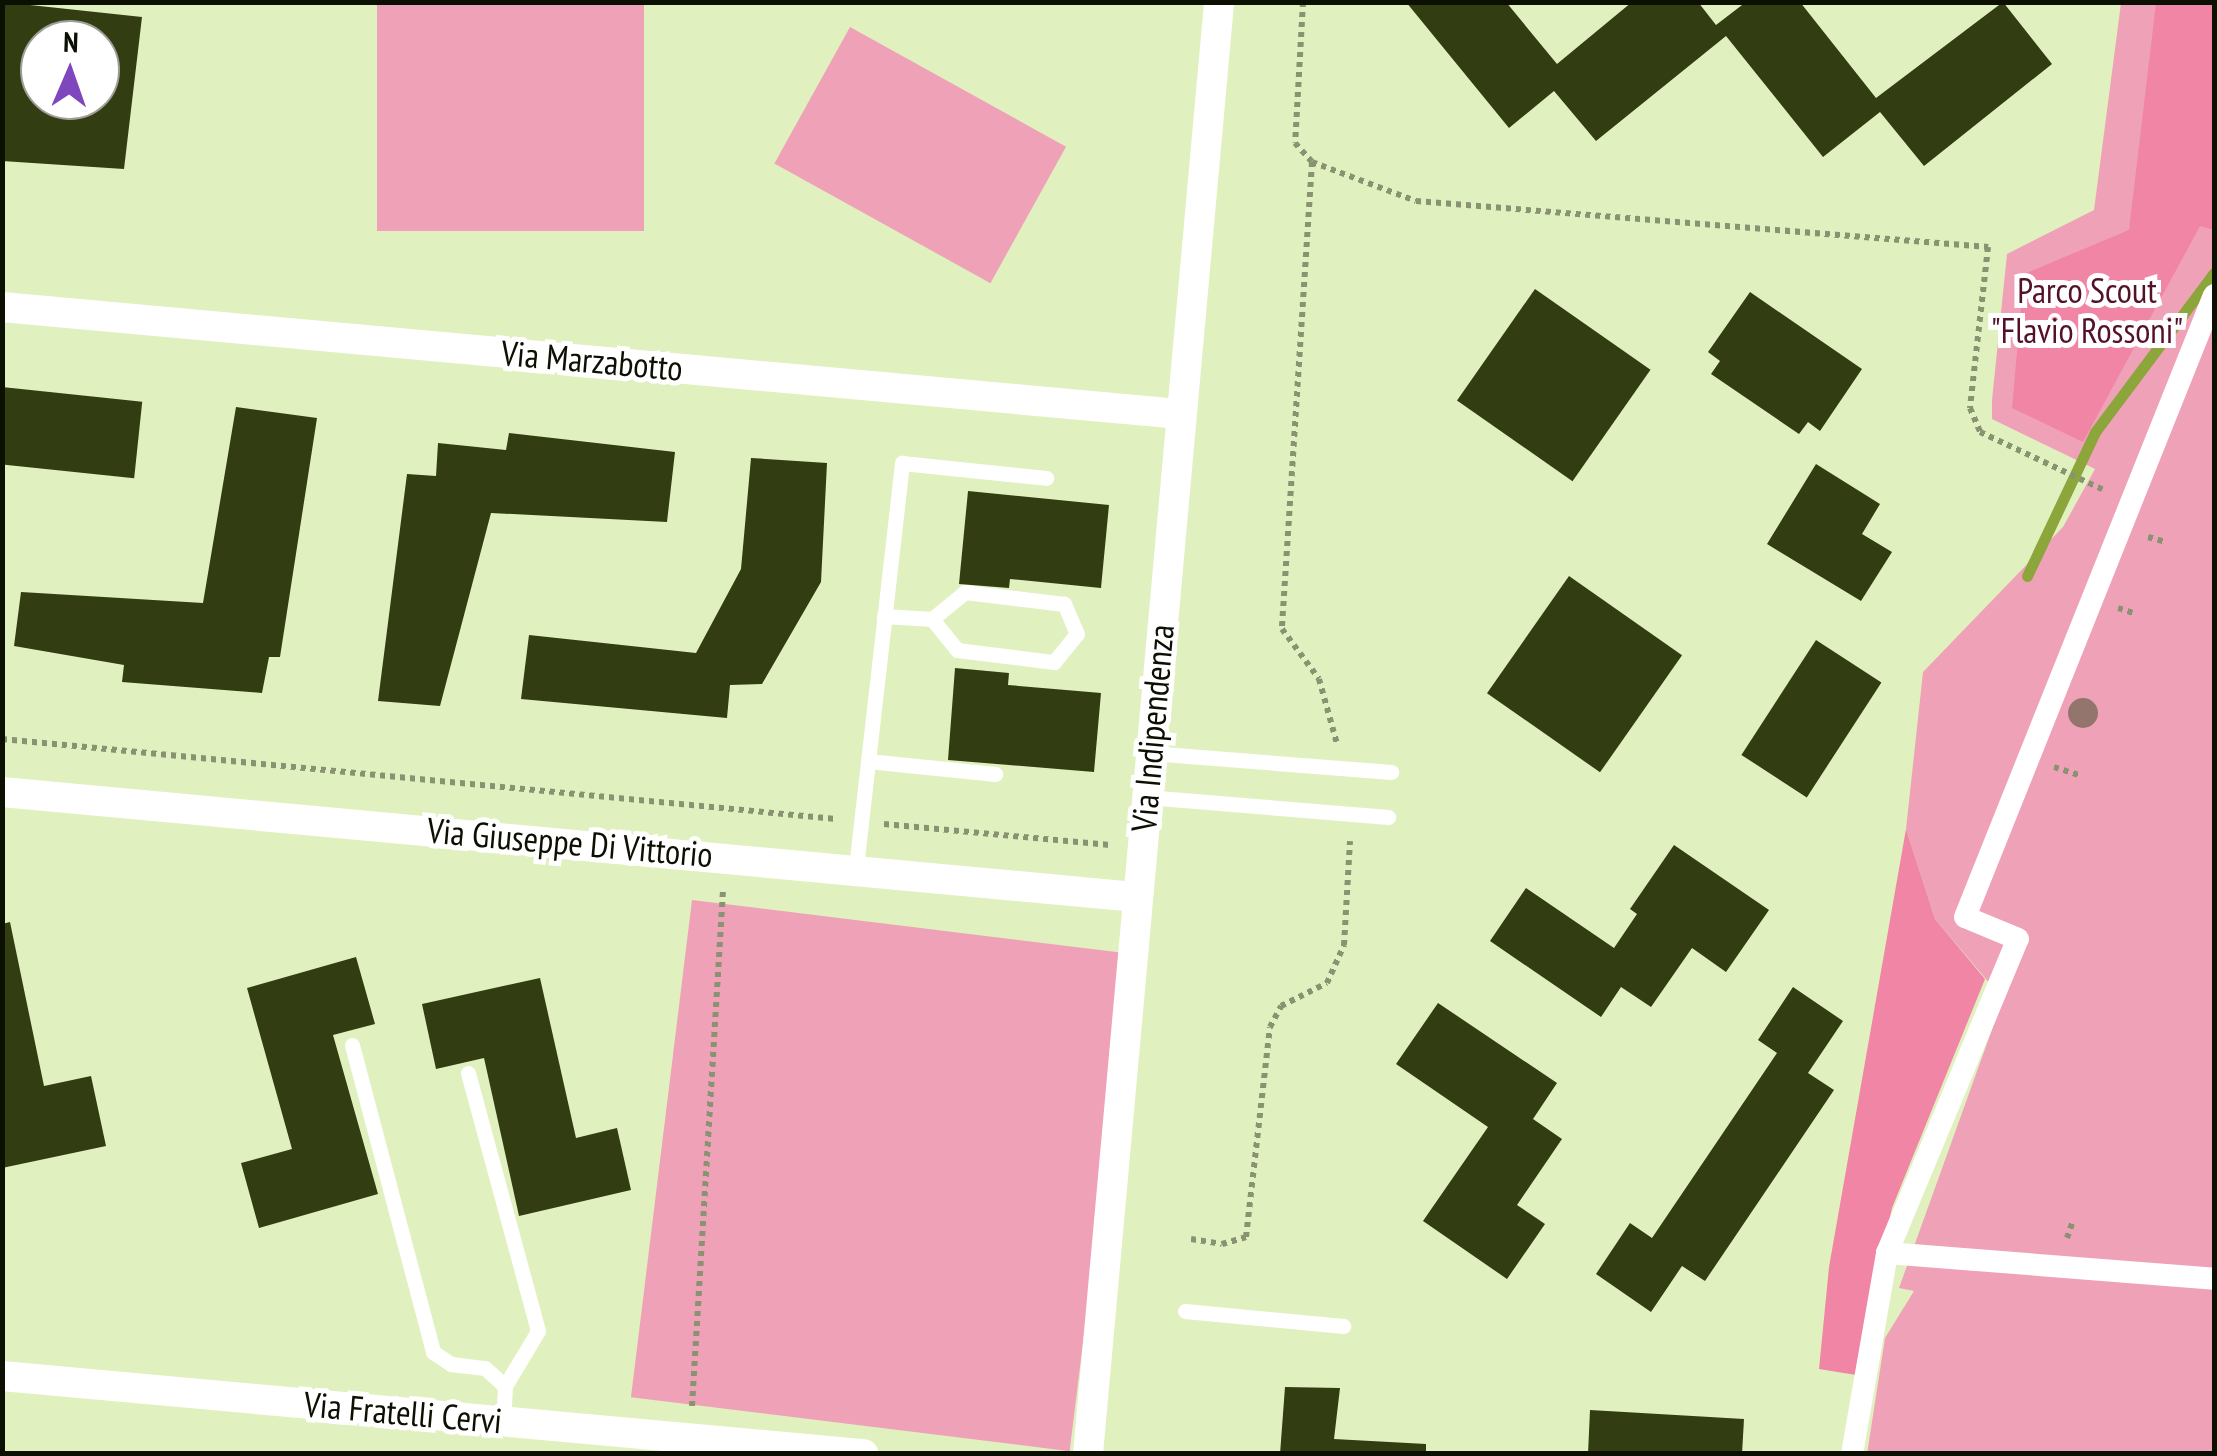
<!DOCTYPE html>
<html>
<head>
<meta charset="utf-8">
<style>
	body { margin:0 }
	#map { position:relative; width:2217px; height:1456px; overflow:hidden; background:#e1f0bf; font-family:"PT Sans Narrow",sans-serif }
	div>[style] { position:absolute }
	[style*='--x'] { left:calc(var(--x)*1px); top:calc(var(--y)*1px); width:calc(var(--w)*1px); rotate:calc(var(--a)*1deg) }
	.green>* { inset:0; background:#efa2b7; transform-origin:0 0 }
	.forest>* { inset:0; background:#f185a5 }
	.stream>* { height:11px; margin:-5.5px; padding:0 5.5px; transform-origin:5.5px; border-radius:5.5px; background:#8ca63b }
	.building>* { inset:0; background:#323d11; transform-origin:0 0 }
	.path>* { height:6px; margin-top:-3px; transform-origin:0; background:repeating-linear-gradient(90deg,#899371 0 5px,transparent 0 10px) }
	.service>* { height:15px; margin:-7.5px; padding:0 7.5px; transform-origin:7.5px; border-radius:7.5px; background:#fff }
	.pedestrian>* { height:22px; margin:-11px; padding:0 11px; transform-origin:11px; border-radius:11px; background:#fff }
	.minor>* { height:30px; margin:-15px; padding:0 15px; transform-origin:15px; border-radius:15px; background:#fff }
	.trees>* { width:30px; height:30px; margin:-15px; border-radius:50%; background:#93756d }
	span { translate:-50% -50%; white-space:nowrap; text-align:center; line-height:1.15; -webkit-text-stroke:10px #fff; paint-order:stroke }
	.park-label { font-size:35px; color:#53112a }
	.street-label { font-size:35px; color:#0c1002 }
	.frame { position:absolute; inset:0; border:5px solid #0c1002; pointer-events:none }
	.north { position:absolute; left:20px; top:20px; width:100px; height:100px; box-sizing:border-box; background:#fff; border:2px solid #9e9f9a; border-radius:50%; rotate:2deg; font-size:28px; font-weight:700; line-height:40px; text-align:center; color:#0c1002 }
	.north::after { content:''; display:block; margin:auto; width:35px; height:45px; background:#7e47bd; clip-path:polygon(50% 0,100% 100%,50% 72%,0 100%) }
</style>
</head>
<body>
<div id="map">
	<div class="green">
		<i style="left:377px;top:3px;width:267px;height:228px"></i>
		<i style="clip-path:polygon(2121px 3px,2214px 3px,2214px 1453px,1867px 1454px,1885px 1338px,1914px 1291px,1899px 1288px,2003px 999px,1935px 919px,1906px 829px,1923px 672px,2063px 527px,2095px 469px,1992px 419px,1992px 400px,2007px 254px,2094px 210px)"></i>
		<i style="left:850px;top:27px;width:247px;height:156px;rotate:29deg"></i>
		<i style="left:692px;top:900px;width:442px;height:501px;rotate:7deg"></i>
	</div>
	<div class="forest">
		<i style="clip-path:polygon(2156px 3px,2214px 3px,2214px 230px,2200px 226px,2083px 442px,2012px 408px,2024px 274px,2129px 230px)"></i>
		<i style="clip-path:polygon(1906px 829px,1935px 919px,1985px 979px,1892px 1208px,1856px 1375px,1819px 1369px,1829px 1267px)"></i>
	</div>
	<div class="stream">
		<i style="--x:2027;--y:576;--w:159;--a:-64.7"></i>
		<i style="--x:2095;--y:432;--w:199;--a:-53.2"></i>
	</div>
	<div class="building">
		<i style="clip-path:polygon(evenodd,2px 2px,142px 17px,124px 169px,2px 161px,2px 2px,40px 40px,100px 40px,100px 100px,40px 100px,40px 40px)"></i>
		<i style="clip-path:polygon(1406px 2px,1506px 2px,1557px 64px,1632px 2px,1698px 2px,1716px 25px,1746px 2px,1800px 2px,1876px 98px,2003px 2px,2052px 64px,1924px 166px,1880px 112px,1823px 157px,1726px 36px,1596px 141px,1554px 91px,1509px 128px)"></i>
		<i style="left:1535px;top:289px;width:141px;height:136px;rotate:35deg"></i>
		<i style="clip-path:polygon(1750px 292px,1862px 369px,1820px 431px,1808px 422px,1799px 434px,1711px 374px,1720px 361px,1708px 352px)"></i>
		<i style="left:2px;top:387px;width:141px;height:77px;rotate:6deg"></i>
		<i style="clip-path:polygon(236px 407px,317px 418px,280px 657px,269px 657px,262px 693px,122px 682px,124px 665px,14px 646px,21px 592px,203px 603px)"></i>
		<i style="clip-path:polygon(509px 433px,675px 452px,667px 522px,491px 513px,440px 706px,378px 701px,407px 474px,436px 476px,438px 443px,506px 450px)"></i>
		<i style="clip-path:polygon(751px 458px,827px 463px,821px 582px,762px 684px,730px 685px,727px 718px,521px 699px,529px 635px,696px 653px,741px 569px)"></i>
		<i style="clip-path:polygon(1816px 464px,1880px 504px,1862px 534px,1892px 552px,1861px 601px,1767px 544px)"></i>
		<i style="clip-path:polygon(968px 491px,1109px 505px,1101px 588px,1010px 579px,1009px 588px,959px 584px)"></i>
		<i style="left:1569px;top:576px;width:138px;height:143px;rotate:35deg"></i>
		<i style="left:1816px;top:640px;width:78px;height:137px;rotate:33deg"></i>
		<i style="clip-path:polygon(955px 668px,1009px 673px,1008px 685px,1101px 693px,1094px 772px,948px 760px)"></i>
		<i style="clip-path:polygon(1674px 845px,1769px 910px,1726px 972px,1692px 948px,1651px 1007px,1621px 987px,1601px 1017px,1490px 941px,1526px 888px,1614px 948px,1637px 914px,1630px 909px)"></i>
		<i style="clip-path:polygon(10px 922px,44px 1086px,91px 1076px,106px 1146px,2px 1168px,2px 924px)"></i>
		<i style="clip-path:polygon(356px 957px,375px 1024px,333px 1035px,378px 1194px,259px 1228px,241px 1163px,292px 1149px,247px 988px)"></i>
		<i style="clip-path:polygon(540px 978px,576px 1138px,617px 1128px,631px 1190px,519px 1216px,484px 1058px,436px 1069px,422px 1004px)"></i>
		<i style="clip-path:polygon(1793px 987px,1843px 1021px,1808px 1073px,1834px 1090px,1705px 1281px,1682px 1266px,1651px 1312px,1596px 1274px,1630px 1223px,1652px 1238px,1777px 1053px,1758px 1040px)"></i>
		<i style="clip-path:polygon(1438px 1003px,1557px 1083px,1533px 1119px,1562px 1139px,1517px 1205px,1545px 1224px,1507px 1279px,1423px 1221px,1488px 1127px,1396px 1064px)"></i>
		<i style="clip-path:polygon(1285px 1387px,1340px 1388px,1334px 1439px,1426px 1444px,1426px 1454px,1280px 1454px)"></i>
		<i style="clip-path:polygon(1590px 1410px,1744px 1419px,1742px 1454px,1588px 1454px)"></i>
	</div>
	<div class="path">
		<i style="--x:1303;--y:2;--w:141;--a:93.2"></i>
		<i style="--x:1295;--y:143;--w:25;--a:48"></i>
		<i style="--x:1312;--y:162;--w:468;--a:93.7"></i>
		<i style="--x:1282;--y:629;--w:62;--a:53.5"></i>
		<i style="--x:1319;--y:679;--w:67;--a:74.5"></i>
		<i style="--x:1312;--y:162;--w:111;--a:20.6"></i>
		<i style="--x:1416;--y:201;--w:574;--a:4.6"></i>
		<i style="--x:1988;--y:247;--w:162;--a:96.4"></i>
		<i style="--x:1970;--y:408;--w:26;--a:67"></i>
		<i style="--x:1980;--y:432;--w:137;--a:25.1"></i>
		<i style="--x:2148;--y:537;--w:19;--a:16"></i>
		<i style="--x:2118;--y:608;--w:19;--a:18"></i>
		<i style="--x:2;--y:739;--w:838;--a:5.48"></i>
		<i style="--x:2054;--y:767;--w:28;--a:18"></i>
		<i style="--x:884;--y:824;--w:227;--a:5.3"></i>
		<i style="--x:2067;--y:1238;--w:18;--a:-71"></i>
		<i style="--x:1191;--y:1239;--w:31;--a:9"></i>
		<i style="--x:1222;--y:1244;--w:25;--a:-16"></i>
		<i style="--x:1246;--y:1237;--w:211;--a:-83.5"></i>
		<i style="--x:1270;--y:1027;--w:24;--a:-62"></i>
		<i style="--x:1281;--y:1006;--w:51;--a:-26.6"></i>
		<i style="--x:1327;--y:983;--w:42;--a:-65.9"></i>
		<i style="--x:1344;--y:945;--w:104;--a:-86.7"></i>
		<i style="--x:692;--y:1406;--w:517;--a:-86.56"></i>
	</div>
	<div class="service">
		<i style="--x:884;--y:616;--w:48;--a:3.6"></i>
		<i style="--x:932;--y:619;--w:40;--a:51"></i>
		<i style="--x:957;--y:650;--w:98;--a:7.1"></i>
		<i style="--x:1054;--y:662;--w:36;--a:-51"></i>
		<i style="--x:1077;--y:634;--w:33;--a:-113"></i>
		<i style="--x:1064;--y:604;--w:100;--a:-173.1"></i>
		<i style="--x:965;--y:592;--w:43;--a:140.7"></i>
		<i style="--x:1150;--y:753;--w:242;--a:4.5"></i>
		<i style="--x:868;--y:761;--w:128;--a:5.8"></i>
		<i style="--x:1146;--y:797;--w:243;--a:4.7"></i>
		<i style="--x:856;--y:867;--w:407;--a:-83.5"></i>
		<i style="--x:902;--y:463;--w:145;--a:5.9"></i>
		<i style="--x:352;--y:1045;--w:318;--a:75.2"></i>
		<i style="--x:433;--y:1352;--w:22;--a:34"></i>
		<i style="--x:451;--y:1364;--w:34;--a:7"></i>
		<i style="--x:485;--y:1368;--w:27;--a:42"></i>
		<i style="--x:468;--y:1073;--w:267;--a:74.8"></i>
		<i style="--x:538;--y:1331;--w:64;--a:121"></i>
		<i style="--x:505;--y:1386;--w:35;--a:93"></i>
		<i style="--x:1185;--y:1311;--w:159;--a:5.4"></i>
	</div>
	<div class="pedestrian">
		<i style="--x:1887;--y:1253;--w:328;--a:4.5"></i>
		<i style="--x:1852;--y:1454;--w:204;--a:-80.1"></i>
		<i style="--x:1887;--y:1253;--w:340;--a:-67.4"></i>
		<i style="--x:2018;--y:939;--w:57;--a:-157.5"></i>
		<i style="--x:1965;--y:917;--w:670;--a:-68.18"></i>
	</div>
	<div class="minor">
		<i style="--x:2;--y:307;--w:1184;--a:5.19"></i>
		<i style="--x:2;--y:792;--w:1140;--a:5.29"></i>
		<i style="--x:2;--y:1376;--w:865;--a:5.18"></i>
		<i style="--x:1088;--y:1454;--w:1458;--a:-84.84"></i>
	</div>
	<div class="trees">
		<i style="left:2083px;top:713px"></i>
	</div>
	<div class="park-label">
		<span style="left:2087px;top:310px">Parco Scout<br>"Flavio Rossoni"</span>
	</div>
	<div class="street-label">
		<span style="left:592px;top:360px;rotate:5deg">Via Marzabotto</span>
		<span style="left:1152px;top:728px;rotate:-85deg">Via Indipendenza</span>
		<span style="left:570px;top:842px;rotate:5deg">Via Giuseppe Di Vittorio</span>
		<span style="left:403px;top:1412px;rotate:5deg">Via Fratelli Cervi</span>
	</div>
	<div class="frame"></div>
	<div class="north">N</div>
</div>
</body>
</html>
